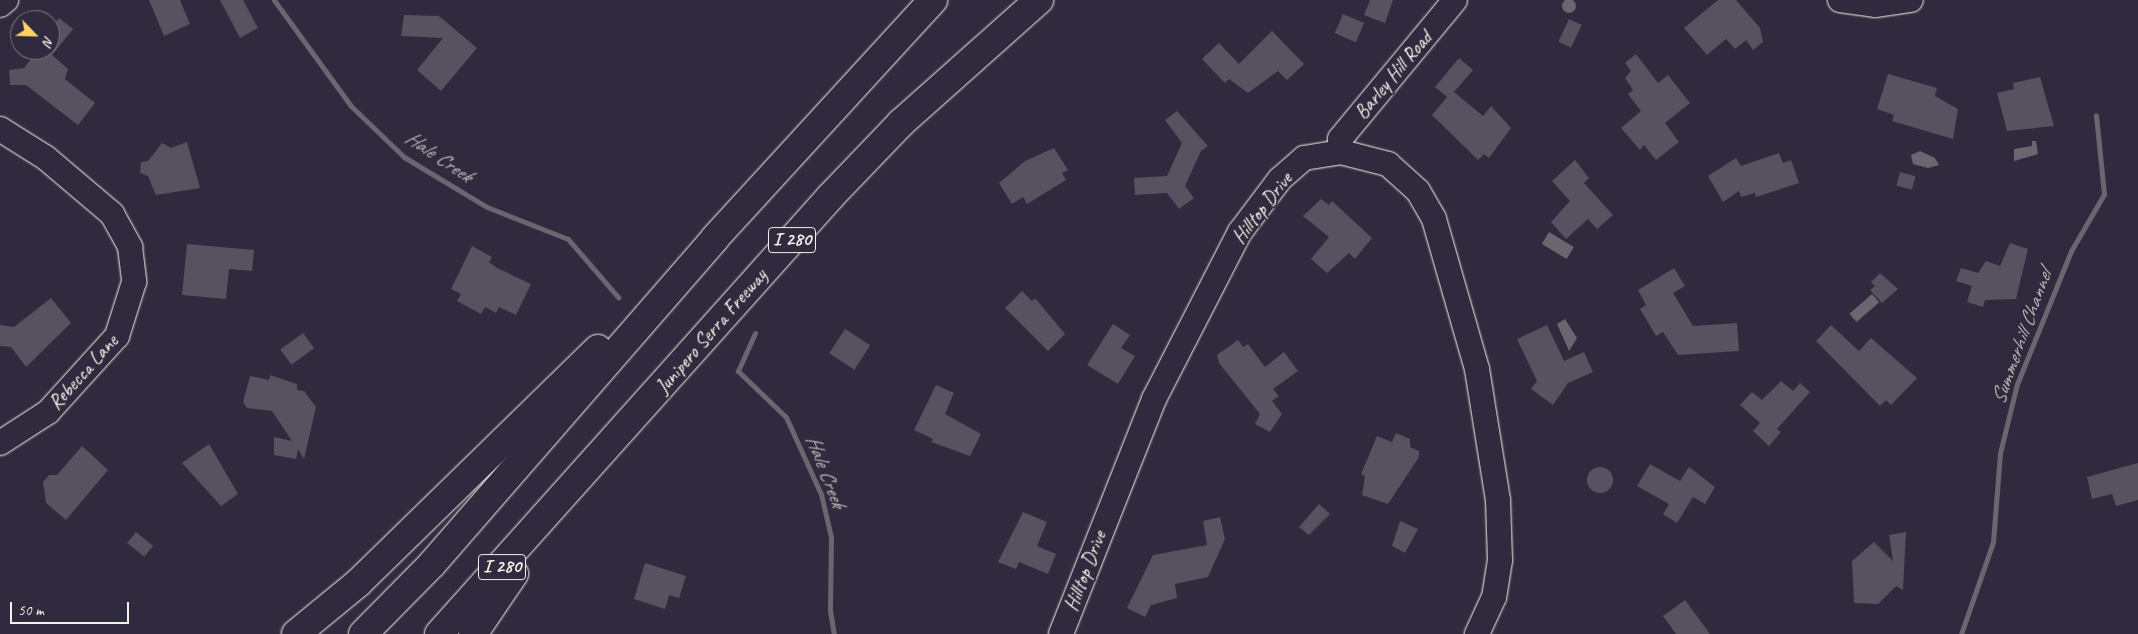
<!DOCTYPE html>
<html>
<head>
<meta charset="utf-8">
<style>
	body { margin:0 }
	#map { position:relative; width:2138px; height:634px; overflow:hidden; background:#2f2a3d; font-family:Caveat,sans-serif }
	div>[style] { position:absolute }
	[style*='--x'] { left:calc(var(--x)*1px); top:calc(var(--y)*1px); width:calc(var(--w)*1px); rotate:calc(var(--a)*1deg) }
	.water>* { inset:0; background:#6a6670; transform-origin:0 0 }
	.round { border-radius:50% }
	.stream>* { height:5px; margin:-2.5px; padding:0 2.5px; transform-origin:2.5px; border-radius:2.5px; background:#6a6670 }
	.building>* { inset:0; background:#56525f; transform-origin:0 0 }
	.roads { filter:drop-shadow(0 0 1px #f4f1e8) drop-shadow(0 0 1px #f4f1e8) }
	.minor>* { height:24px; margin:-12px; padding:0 12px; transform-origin:12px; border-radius:12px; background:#2f2a3d }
	.highway>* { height:28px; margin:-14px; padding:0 14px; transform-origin:14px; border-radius:14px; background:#2f2a3d }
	span { translate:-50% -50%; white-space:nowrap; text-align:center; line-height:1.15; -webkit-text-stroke:4px #2f2a3d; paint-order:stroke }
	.shield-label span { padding:1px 4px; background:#2f2a3d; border:1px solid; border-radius:4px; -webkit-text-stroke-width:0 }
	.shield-label { font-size:19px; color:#f4f1e8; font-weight:700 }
	.street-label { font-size:20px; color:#f4f1e8 }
	.water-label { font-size:21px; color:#b6b2b2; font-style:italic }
	.north { position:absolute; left:10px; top:10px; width:50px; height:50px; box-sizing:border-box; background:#2f2a3d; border:1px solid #7e7a81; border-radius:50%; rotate:114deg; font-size:14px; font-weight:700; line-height:20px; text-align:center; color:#f4f1e8 }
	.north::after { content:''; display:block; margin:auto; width:18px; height:22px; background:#ffd166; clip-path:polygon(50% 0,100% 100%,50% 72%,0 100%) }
	.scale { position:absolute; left:10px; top:602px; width:119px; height:22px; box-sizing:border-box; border:2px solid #f4f1e8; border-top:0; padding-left:6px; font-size:15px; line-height:18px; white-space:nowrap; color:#f4f1e8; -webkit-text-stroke:4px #2f2a3d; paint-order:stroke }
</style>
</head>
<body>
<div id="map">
	<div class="water">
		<i class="round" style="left:1562px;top:-1px;width:14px;height:14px"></i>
		<i style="clip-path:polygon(2032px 141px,2036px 141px,2038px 154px,2014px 161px,2014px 149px,2032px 146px)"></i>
		<i style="clip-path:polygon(1920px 151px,1935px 158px,1939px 165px,1928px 168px,1913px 164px,1911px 155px)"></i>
		<i style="left:1549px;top:232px;width:29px;height:14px;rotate:31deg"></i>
		<i style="left:1872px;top:294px;width:11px;height:30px;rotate:49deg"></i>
		<i style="clip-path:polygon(1565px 319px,1577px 338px,1569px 351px,1557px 324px)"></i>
	</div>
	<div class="stream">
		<i style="--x:274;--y:0;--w:131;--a:54"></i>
		<i style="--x:351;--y:106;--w:74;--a:43.9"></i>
		<i style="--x:404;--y:157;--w:97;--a:31.1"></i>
		<i style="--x:487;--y:207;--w:87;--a:21.6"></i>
		<i style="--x:568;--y:239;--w:77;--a:49.2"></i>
		<i style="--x:755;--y:333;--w:42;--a:114.1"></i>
		<i style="--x:738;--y:371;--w:66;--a:43.8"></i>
		<i style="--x:786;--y:417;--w:85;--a:65.6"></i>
		<i style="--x:821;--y:494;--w:44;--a:76.9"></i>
		<i style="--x:831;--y:537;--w:73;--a:90.8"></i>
		<i style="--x:830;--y:610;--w:24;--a:81"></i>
		<i style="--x:1961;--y:634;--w:97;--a:-70.8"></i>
		<i style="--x:1993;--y:542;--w:89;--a:-85.5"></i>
		<i style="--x:2000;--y:453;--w:71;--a:-76.2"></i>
		<i style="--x:2017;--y:384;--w:144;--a:-67.9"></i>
		<i style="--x:2071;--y:251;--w:66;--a:-59.9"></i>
		<i style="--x:2104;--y:194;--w:79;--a:-95.8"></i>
	</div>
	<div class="building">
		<i style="clip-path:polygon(149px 0,180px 0,190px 24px,164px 36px)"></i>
		<i style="clip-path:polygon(220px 0,243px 0,258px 28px,240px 38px)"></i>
		<i style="clip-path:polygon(1370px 0,1393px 0,1385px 23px,1364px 15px)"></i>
		<i style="clip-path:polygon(1718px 0,1736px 0,1760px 28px,1763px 42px,1753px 50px,1746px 40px,1735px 49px,1726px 39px,1707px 55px,1684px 28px)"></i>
		<i style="left:1343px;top:14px;width:23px;height:21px;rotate:23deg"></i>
		<i style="clip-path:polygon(404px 15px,439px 16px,477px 48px,441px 91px,417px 70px,443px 38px,401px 36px)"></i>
		<i style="clip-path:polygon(59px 18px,73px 29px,52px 55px,68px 69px,65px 79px,95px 103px,78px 125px,26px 85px,10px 85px,9px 70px,24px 68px,38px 50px,50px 53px,50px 30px)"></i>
		<i style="left:1569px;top:19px;width:14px;height:25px;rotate:25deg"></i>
		<i style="clip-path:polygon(1272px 31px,1304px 64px,1287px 80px,1278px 71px,1248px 93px,1229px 79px,1225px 83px,1202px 59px,1219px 43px,1239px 64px)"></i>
		<i style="clip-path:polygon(1636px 54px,1658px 83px,1668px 75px,1690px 103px,1665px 123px,1679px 142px,1656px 160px,1644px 145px,1640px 150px,1621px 128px,1641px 111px,1628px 94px,1633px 90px,1625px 78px,1631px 71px,1625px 63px)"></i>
		<i style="clip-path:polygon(1459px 58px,1473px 70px,1454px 92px,1483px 116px,1491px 106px,1511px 128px,1489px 158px,1484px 154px,1478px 160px,1432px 115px,1447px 97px,1435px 87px)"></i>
		<i style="clip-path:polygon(1888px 74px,1937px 88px,1935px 96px,1958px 109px,1953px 139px,1892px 121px,1894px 115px,1877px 109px)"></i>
		<i style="clip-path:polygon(2040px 77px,2054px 126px,2007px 131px,1997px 93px,2014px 89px,2013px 83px)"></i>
		<i style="clip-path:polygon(1177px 111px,1208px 146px,1201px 151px,1185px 186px,1194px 198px,1179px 209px,1167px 193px,1135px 195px,1134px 178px,1167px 176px,1182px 143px,1165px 120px)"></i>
		<i style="clip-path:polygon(187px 142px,200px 188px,156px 195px,148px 176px,140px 173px,141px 162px,148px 161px,162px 143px,171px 148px)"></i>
		<i style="clip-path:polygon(1054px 148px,1068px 170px,1062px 173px,1066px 180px,1027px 204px,1023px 197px,1012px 204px,999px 183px,1025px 161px)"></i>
		<i style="clip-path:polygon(1779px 153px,1783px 163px,1791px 160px,1799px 183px,1756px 197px,1755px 193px,1741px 197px,1739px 191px,1723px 202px,1708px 176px,1736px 158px,1741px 166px)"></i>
		<i style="clip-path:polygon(1575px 160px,1589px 178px,1584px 183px,1613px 215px,1597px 229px,1588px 219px,1566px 239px,1551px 222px,1570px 201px,1552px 181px)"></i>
		<i style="left:1900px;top:172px;width:16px;height:14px;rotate:15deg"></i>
		<i style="clip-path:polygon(1321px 199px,1329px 205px,1332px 201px,1372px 238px,1355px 259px,1349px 253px,1327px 273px,1311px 259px,1329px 237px,1303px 216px)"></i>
		<i style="clip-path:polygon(2010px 243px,2028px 249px,2016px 299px,1985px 300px,1983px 307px,1967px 302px,1972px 286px,1956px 281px,1961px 268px,1978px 273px,1986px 261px,2000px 266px)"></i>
		<i style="clip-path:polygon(187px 244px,254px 250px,252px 271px,229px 269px,226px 299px,182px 295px)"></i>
		<i style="clip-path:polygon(472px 246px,492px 257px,489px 262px,497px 268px,531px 284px,516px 315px,499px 307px,496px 313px,485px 307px,481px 314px,457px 301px,461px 294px,451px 289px)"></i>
		<i style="clip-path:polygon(1674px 268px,1685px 286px,1673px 293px,1693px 326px,1737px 323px,1739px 351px,1678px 355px,1663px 332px,1656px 336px,1640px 309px,1646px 305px,1638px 290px)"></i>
		<i style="clip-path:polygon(1880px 273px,1898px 289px,1882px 303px,1870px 290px,1875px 286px,1871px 282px)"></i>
		<i style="clip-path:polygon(1022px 291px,1032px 301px,1035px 298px,1065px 334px,1048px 351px,1005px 308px)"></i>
		<i style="clip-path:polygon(51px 298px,71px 323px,26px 367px,11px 347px,0 346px,0 325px,14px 327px)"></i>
		<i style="clip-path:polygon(1113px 324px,1130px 335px,1121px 348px,1135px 356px,1118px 384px,1087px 365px)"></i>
		<i style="clip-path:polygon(1547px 325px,1564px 361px,1584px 352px,1593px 372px,1568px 383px,1553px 405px,1531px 389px,1537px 381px,1517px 339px)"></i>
		<i style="clip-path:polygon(1831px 325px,1859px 351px,1871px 338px,1917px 378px,1891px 405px,1886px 400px,1880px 406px,1816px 341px)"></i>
		<i style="left:845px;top:329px;width:30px;height:29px;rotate:33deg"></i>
		<i style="left:303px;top:333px;width:19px;height:28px;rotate:54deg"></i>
		<i style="clip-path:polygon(1238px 340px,1243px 347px,1248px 344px,1265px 367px,1284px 352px,1298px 371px,1273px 389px,1279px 396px,1272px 401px,1282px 414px,1270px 432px,1255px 424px,1260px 414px,1219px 363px,1217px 355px)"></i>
		<i style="clip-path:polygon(270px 375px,297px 384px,297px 390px,304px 391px,316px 407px,304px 459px,298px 449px,296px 459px,274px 455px,274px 437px,292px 441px,272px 411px,247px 408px,243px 402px,250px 376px,269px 380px)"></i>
		<i style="clip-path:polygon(1781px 381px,1793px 391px,1800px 383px,1810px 392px,1777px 429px,1781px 432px,1769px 446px,1753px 431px,1760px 423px,1740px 405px,1752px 392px,1762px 400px)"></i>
		<i style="clip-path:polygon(936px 385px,954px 393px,945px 414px,981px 434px,970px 456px,931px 442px,933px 439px,914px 430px)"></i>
		<i style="clip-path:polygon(1396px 433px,1410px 439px,1410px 447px,1419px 451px,1419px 457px,1388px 504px,1362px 495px,1365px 476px,1361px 474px,1377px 436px,1392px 442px)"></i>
		<i style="clip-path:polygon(209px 444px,238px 494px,221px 506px,182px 463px)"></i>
		<i style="clip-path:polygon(82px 446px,108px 470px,66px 520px,46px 503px,43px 482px,49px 475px,57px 475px)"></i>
		<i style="clip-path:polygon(2138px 463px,2138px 500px,2116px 506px,2112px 494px,2092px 499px,2087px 477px)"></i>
		<i style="clip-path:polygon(1650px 464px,1680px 481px,1689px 467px,1715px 487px,1705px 504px,1693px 497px,1677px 523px,1663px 514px,1669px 504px,1637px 486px)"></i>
		<i class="round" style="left:1587px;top:467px;width:26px;height:26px"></i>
		<i style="clip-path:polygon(1319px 504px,1330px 514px,1309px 535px,1299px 527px)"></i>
		<i style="clip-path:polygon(1023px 512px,1047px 522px,1037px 546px,1056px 554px,1048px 574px,1019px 562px,1016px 569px,998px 562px)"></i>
		<i style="clip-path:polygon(1220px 517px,1225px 539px,1208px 577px,1175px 584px,1177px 598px,1151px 605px,1145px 617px,1127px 608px,1153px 555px,1207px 545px,1203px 521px)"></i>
		<i style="clip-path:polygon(1400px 521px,1418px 529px,1405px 553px,1392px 546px)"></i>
		<i style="left:136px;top:532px;width:22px;height:14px;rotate:39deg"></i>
		<i style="clip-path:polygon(1906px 532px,1903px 590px,1896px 586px,1878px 604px,1854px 603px,1852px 561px,1874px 542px,1893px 561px,1889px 535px)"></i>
		<i style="clip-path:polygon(645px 563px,686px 576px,679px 598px,669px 595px,665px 609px,634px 599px)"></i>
		<i style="clip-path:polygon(1685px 600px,1710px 634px,1676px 634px,1663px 616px)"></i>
	</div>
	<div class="roads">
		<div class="minor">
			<i style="--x:1840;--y:0;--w:35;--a:8"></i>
			<i style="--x:1875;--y:5;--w:36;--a:-8"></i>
			<i style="--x:0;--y:5;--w:8;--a:-40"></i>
			<i style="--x:0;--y:129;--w:54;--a:32.2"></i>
			<i style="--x:46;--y:158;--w:87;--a:40.3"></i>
			<i style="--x:112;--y:214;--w:38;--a:61"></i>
			<i style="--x:130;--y:247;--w:35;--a:83"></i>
			<i style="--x:134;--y:282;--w:57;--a:107.5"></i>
			<i style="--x:117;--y:336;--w:103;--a:132.2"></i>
			<i style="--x:48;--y:412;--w:57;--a:147.1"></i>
			<i style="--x:1341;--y:152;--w:13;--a:-94"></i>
			<i style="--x:1340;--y:139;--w:180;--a:-50.4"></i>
			<i style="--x:1061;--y:634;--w:253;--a:-68.4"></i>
			<i style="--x:1154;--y:399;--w:188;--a:-62.8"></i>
			<i style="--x:1240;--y:232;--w:66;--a:-53"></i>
			<i style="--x:1280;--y:179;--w:32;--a:-41"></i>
			<i style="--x:1304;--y:158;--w:37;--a:-9"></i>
			<i style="--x:1341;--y:152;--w:49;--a:14.3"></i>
			<i style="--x:1388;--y:164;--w:40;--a:42"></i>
			<i style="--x:1418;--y:191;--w:32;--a:60"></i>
			<i style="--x:1434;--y:219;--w:156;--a:74"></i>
			<i style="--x:1477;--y:369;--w:133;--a:80.9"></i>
			<i style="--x:1498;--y:500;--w:60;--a:88.1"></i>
			<i style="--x:1500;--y:560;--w:37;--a:99"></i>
			<i style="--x:1494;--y:597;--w:41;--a:114.7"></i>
		</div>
		<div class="highway">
			<i style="--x:296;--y:634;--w:80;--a:-39.4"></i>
			<i style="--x:358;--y:583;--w:335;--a:-44.3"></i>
			<i style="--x:363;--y:634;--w:98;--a:-45.4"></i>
			<i style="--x:432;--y:564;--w:432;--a:-49"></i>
			<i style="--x:715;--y:238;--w:323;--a:-47.5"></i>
			<i style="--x:439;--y:634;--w:588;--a:-48.17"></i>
			<i style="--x:831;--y:196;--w:101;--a:-46.2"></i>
			<i style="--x:901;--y:123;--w:185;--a:-41.7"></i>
			<i style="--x:473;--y:634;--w:73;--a:-55.7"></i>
		</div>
	</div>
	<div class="shield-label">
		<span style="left:792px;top:240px">I 280</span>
		<span style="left:502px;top:567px">I 280</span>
	</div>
	<div class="street-label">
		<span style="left:1393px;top:75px;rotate:-50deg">Barley Hill Road</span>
		<span style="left:1262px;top:208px;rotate:-52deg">Hilltop Drive</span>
		<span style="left:711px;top:331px;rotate:-49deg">Junipero Serra Freeway</span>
		<span style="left:83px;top:372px;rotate:-48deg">Rebecca Lane</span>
		<span style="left:1085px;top:571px;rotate:-69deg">Hilltop Drive</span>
	</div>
	<div class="water-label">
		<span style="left:439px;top:156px;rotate:34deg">Hale Creek</span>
		<span style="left:2021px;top:337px;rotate:-70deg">Summerhill Channel</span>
		<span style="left:826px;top:471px;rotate:69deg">Hale Creek</span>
	</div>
	<div class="north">N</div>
	<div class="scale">50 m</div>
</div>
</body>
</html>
